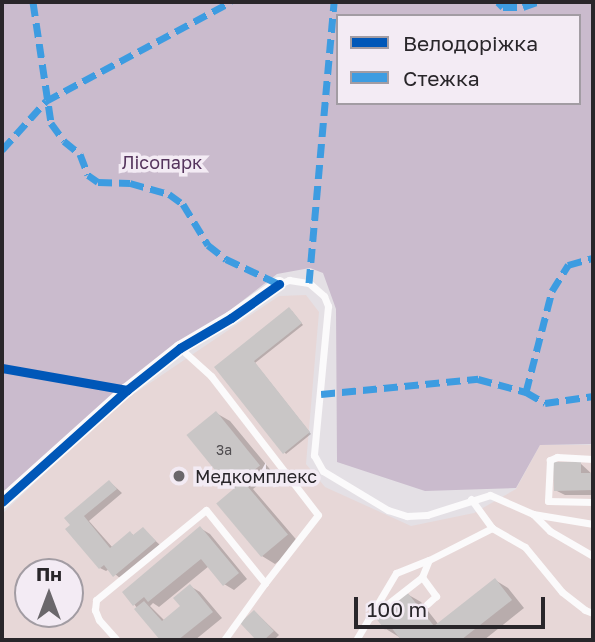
<!DOCTYPE html>
<html>
<head>
<meta charset="utf-8">
<style>
	body { margin:0 }
	#map { position:relative; width:595px; height:642px; overflow:hidden; background:#e4e0e5; font-family:"Golos Text",sans-serif }
	div>[style] { position:absolute }
	[style*='--x'] { left:calc(var(--x)*1px); top:calc(var(--y)*1px); width:calc(var(--w)*1px); rotate:calc(var(--a)*1deg) }
	.medical>* { inset:0; background:#e7d7d7 }
	.forest>* { inset:0; background:#cabbcd }
	.shadow>* { inset:0; background:#0003 }
	.building>* { inset:0; background:#c9c6c6; transform-origin:0 0 }
	.lane>* { height:7px; margin:-3.5px; padding:0 3.5px; transform-origin:3.5px; border-radius:3.5px; background:#fbfafb }
	.street>* { height:14px; margin:-7px; padding:0 7px; transform-origin:7px; border-radius:7px; background:#fbfafb }
	.quiet>* { height:7px; margin-top:-3.5px; transform-origin:0; background:repeating-linear-gradient(90deg,#3d9ce1 0 14px,transparent 0 21px) }
	.cycleway>* { height:9px; margin:-4.5px; padding:0 4.5px; transform-origin:4.5px; border-radius:4.5px; background:#0057b8 }
	.dots>* { width:19px; height:19px; translate:-50% -50%; box-sizing:border-box; border:4px solid #f3ebf4; border-radius:50% }
	span { translate:-50% -50%; white-space:nowrap; text-align:center; line-height:1.15; -webkit-text-stroke:7px #f3ebf4; paint-order:stroke }
	.number-label { font-size:14px; color:#514e51 }
	.number-label span { -webkit-text-stroke-width:0 }
	.park-label { font-size:18px; color:#55345d }
	.poi-label { font-size:18px; color:#29262a }
	.left { translate:0 -50%; text-align:left }
	.frame { position:absolute; inset:0; border:4px solid #29262a; pointer-events:none }
	.legend { position:absolute; left:336px; top:14px; width:245px; height:91px; box-sizing:border-box; background:#f3ebf4; border:2px solid #a29ca3; margin:0; padding:9px 12px; list-style:none; font-size:21px; color:#29262a }
	.legend li { display:flex; align-items:center; gap:14px; height:35px }
	.legend b { width:35px; border:2px solid #a29ca3 }
	.north { position:absolute; left:14px; top:558px; width:70px; height:70px; box-sizing:border-box; background:#f3ebf4; border:2px solid #a29ca3; border-radius:50%; rotate:0deg; font-size:19px; font-weight:700; line-height:28px; text-align:center; color:#29262a }
	.north::after { content:''; display:block; margin:auto; width:24px; height:32px; background:#6a676b; clip-path:polygon(50% 0,100% 100%,50% 72%,0 100%) }
	.scale { position:absolute; left:354px; top:597px; width:191px; height:32px; box-sizing:border-box; border:4px solid #29262a; border-top:0; padding-left:9px; font-size:21px; line-height:24px; white-space:nowrap; color:#29262a; -webkit-text-stroke:5px #f3ebf4; paint-order:stroke }
</style>
</head>
<body>
<div id="map">
	<div class="medical">
		<i style="clip-path:polygon(evenodd,306px 295px,319px 312px,306px 464px,325px 487px,411px 526px,474px 513px,516px 489px,540px 445px,593px 445px,593px 640px,2px 640px,2px 514px,116px 406px,279px 296px,306px 295px,28px 572px,70px 572px,70px 614px,28px 614px,28px 572px)"></i>
	</div>
	<div class="forest">
		<i style="clip-path:polygon(evenodd,2px 2px,593px 2px,593px 444px,540px 445px,516px 488px,425px 491px,337px 462px,336px 309px,323px 273px,310px 268px,277px 274px,127px 390px,2px 499px,2px 2px,338px 16px,579px 16px,579px 103px,338px 103px,338px 16px)"></i>
	</div>
	<div class="shadow">
		<i style="clip-path:polygon(292px 311px,303px 325px,255px 363px,311px 434px,286px 454px,216px 367px)"></i>
		<i style="clip-path:polygon(216px 413px,230px 421px,273px 473px,253px 489px,300px 544px,275px 564px,262px 556px,233px 487px)"></i>
		<i style="clip-path:polygon(580px 463px,593px 475px,593px 495px,565px 495px,555px 490px)"></i>
		<i style="clip-path:polygon(110px 482px,122px 493px,89px 521px,113px 548px,130px 533px,135px 536px,143px 529px,161px 546px,121px 579px,109px 569px,106px 571px,100px 568px,67px 529px)"></i>
		<i style="clip-path:polygon(200px 528px,210px 534px,247px 579px,234px 590px,224px 584px,209px 566px,159px 607px,153px 603px,150px 606px,165px 621px,183px 607px,190px 586px,200px 592px,222px 618px,195px 640px,162px 640px,134px 604px)"></i>
		<i style="clip-path:polygon(495px 580px,508px 588px,524px 608px,484px 640px,404px 640px,386px 629px,407px 594px,421px 602px,439px 625px)"></i>
		<i style="clip-path:polygon(255px 612px,279px 635px,274px 640px,259px 640px,243px 623px)"></i>
	</div>
	<div class="building">
		<i style="clip-path:polygon(289px 307px,302px 323px,254px 361px,310px 432px,283px 454px,214px 367px)"></i>
		<i style="left:216px;top:411px;width:70px;height:38px;rotate:51deg"></i>
		<i style="clip-path:polygon(553px 462px,581px 462px,581px 473px,593px 473px,593px 490px,554px 491px)"></i>
		<i style="clip-path:polygon(109px 480px,117px 489px,84px 516px,110px 548px,130px 531px,133px 535px,143px 527px,156px 541px,113px 577px,104px 565px,99px 569px,65px 529px,70px 525px,64px 518px)"></i>
		<i style="left:243px;top:481px;width:70px;height:35px;rotate:50deg"></i>
		<i style="clip-path:polygon(200px 526px,239px 573px,223px 586px,201px 559px,148px 602px,144px 597px,133px 606px,122px 592px)"></i>
		<i style="clip-path:polygon(495px 578px,512px 600px,461px 640px,401px 640px,390px 626px,385px 630px,375px 617px,407px 592px,434px 626px)"></i>
		<i style="clip-path:polygon(190px 584px,213px 612px,178px 640px,160px 640px,134px 609px,144px 601px,162px 621px,180px 606px,173px 598px)"></i>
		<i style="clip-path:polygon(254px 610px,274px 631px,264px 640px,256px 640px,240px 623px)"></i>
	</div>
	<div class="lane">
		<i style="--x:279;--y:284;--w:11;--a:-22"></i>
		<i style="--x:289;--y:280;--w:20;--a:9"></i>
		<i style="--x:309;--y:283;--w:20;--a:41"></i>
		<i style="--x:324;--y:296;--w:11;--a:68"></i>
		<i style="--x:328;--y:306;--w:150;--a:95.4"></i>
		<i style="--x:314;--y:455;--w:18;--a:61"></i>
		<i style="--x:323;--y:471;--w:76;--a:31"></i>
		<i style="--x:388;--y:510;--w:20;--a:18"></i>
		<i style="--x:407;--y:516;--w:20;--a:-3"></i>
		<i style="--x:427;--y:515;--w:66;--a:-17.6"></i>
		<i style="--x:490;--y:495;--w:47;--a:23.8"></i>
		<i style="--x:533;--y:514;--w:61;--a:9.5"></i>
		<i style="--x:180;--y:348;--w:42;--a:42.1"></i>
		<i style="--x:211;--y:376;--w:175;--a:52.4"></i>
		<i style="--x:318;--y:515;--w:86;--a:127.9"></i>
		<i style="--x:593;--y:459;--w:36;--a:-177"></i>
		<i style="--x:557;--y:457;--w:8;--a:157"></i>
		<i style="--x:550;--y:460;--w:41;--a:92.8"></i>
		<i style="--x:548;--y:501;--w:45;--a:1.3"></i>
		<i style="--x:471;--y:499;--w:36;--a:54"></i>
		<i style="--x:492;--y:528;--w:38;--a:30"></i>
		<i style="--x:525;--y:547;--w:58;--a:50.6"></i>
		<i style="--x:562;--y:592;--w:29;--a:38"></i>
		<i style="--x:585;--y:610;--w:9;--a:21"></i>
		<i style="--x:533;--y:514;--w:24;--a:45"></i>
		<i style="--x:550;--y:531;--w:50;--a:30.2"></i>
		<i style="--x:422;--y:577;--w:24;--a:54"></i>
		<i style="--x:436;--y:596;--w:12;--a:138"></i>
		<i style="--x:371;--y:617;--w:65;--a:-38.1"></i>
		<i style="--x:422;--y:577;--w:18;--a:-68"></i>
		<i style="--x:429;--y:560;--w:71;--a:-26.9"></i>
		<i style="--x:117;--y:640;--w:27;--a:-132"></i>
		<i style="--x:99;--y:620;--w:11;--a:-112"></i>
		<i style="--x:95;--y:610;--w:10;--a:-84"></i>
		<i style="--x:96;--y:600;--w:142;--a:-39.3"></i>
		<i style="--x:206;--y:510;--w:94;--a:51.1"></i>
		<i style="--x:265;--y:583;--w:70;--a:125.7"></i>
		<i style="--x:356;--y:640;--w:78;--a:-59.2"></i>
		<i style="--x:396;--y:573;--w:35;--a:-22"></i>
	</div>
	<div class="street">
		<i style="--x:2;--y:502;--w:168;--a:-41.9"></i>
		<i style="--x:127;--y:390;--w:68;--a:-38.4"></i>
		<i style="--x:180;--y:348;--w:59;--a:-30.5"></i>
		<i style="--x:231;--y:318;--w:59;--a:-35.3"></i>
	</div>
	<div class="quiet">
		<i style="--x:33;--y:2;--w:122;--a:81.5"></i>
		<i style="--x:51;--y:123;--w:22;--a:54"></i>
		<i style="--x:64;--y:141;--w:21;--a:39"></i>
		<i style="--x:80;--y:154;--w:22;--a:69"></i>
		<i style="--x:88;--y:175;--w:12;--a:35"></i>
		<i style="--x:98;--y:182;--w:32;--a:2"></i>
		<i style="--x:130;--y:183;--w:41;--a:15.8"></i>
		<i style="--x:169;--y:194;--w:17;--a:36"></i>
		<i style="--x:183;--y:204;--w:48;--a:58.6"></i>
		<i style="--x:208;--y:245;--w:23;--a:38"></i>
		<i style="--x:226;--y:259;--w:59;--a:25.3"></i>
		<i style="--x:498;--y:2;--w:7;--a:45"></i>
		<i style="--x:503;--y:7;--w:20;--a:0"></i>
		<i style="--x:523;--y:7;--w:15;--a:-20"></i>
		<i style="--x:2;--y:150;--w:66;--a:-48.1"></i>
		<i style="--x:46;--y:101;--w:210;--a:-28.2"></i>
		<i style="--x:309;--y:283;--w:282;--a:-84.9"></i>
		<i style="--x:526;--y:392;--w:104;--a:-75.6"></i>
		<i style="--x:552;--y:291;--w:31;--a:-58"></i>
		<i style="--x:568;--y:265;--w:26;--a:-16"></i>
		<i style="--x:321;--y:394;--w:158;--a:-5.5"></i>
		<i style="--x:478;--y:379;--w:50;--a:15.2"></i>
		<i style="--x:526;--y:392;--w:22;--a:30"></i>
		<i style="--x:545;--y:403;--w:49;--a:-8.3"></i>
	</div>
	<div class="cycleway">
		<i style="--x:2;--y:368;--w:127;--a:10"></i>
		<i style="--x:2;--y:502;--w:168;--a:-41.9"></i>
		<i style="--x:127;--y:390;--w:68;--a:-38.4"></i>
		<i style="--x:180;--y:348;--w:59;--a:-30.5"></i>
		<i style="--x:231;--y:318;--w:59;--a:-35.3"></i>
	</div>
	<div class="dots">
		<i style="left:179px;top:476px;background:#6a676b"></i>
	</div>
	<div class="number-label">
		<span style="left:224px;top:450px">3а</span>
	</div>
	<div class="park-label">
		<span style="left:162px;top:162px">Лісопарк</span>
	</div>
	<div class="poi-label">
		<span class="left" style="left:195px;top:476px">Медкомплекс</span>
	</div>
	<div class="frame"></div>
	<ul class="legend">
	<li><b style="height:9px;background:#0057b8"></b>Велодоріжка</li>
	<li><b style="height:9px;background:#3d9ce1"></b>Стежка</li>
	</ul>
	<div class="north">Пн</div>
	<div class="scale">100 m</div>
</div>
</body>
</html>
